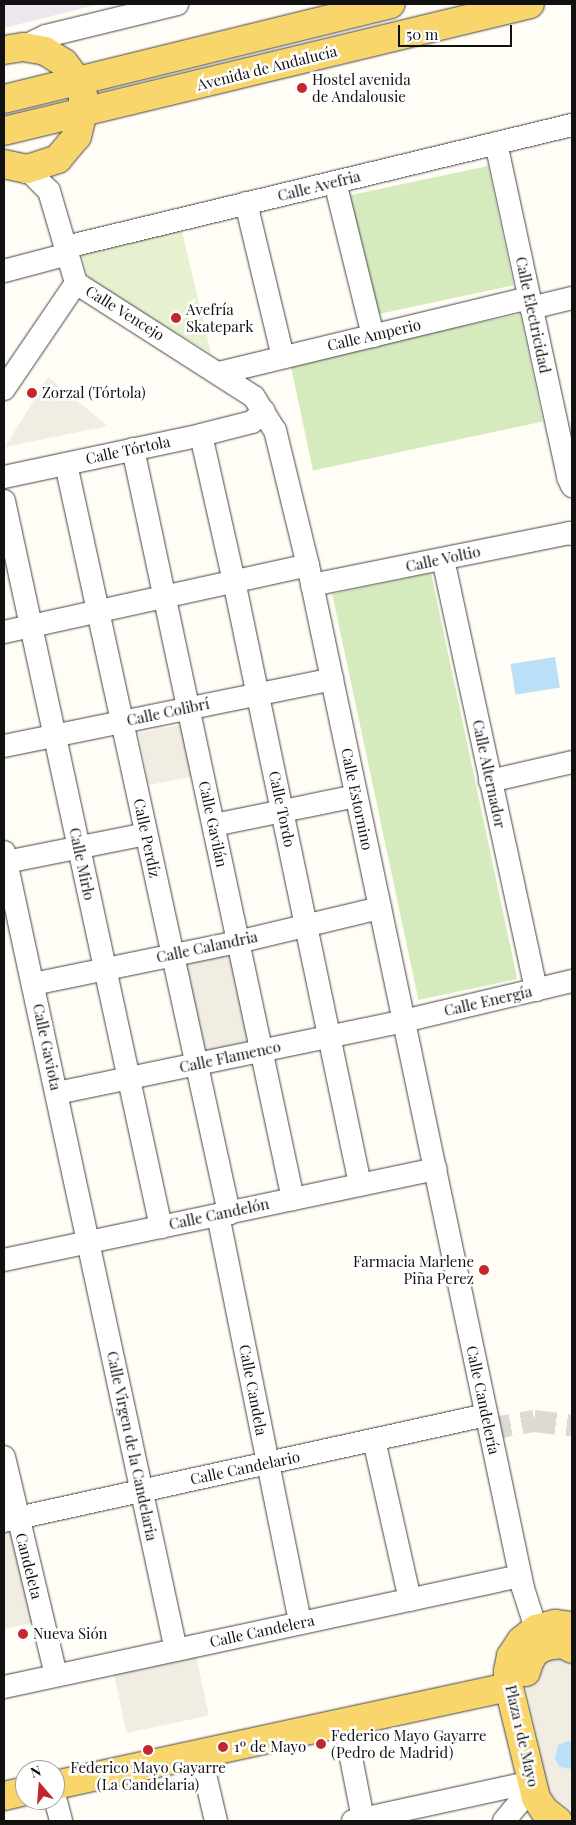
<!DOCTYPE html>
<html>
<head>
<meta charset="utf-8">
<style>
	body { margin:0 }
	#map { position:relative; width:576px; height:1825px; overflow:hidden; background:#fffdf5; font-family:"Playfair Display",serif }
	div>[style] { position:absolute }
	[style*='--x'] { left:calc(var(--x)*1px); top:calc(var(--y)*1px); width:calc(var(--w)*1px); rotate:calc(var(--a)*1deg) }
	.industrial>* { inset:0; background:#eee6ef }
	.green>* { inset:0; background:#d5ebbd; transform-origin:0 0 }
	.pitch>* { inset:0; background:#e6f2cf }
	.plaza>* { inset:0; background:#f1ede2; transform-origin:0 0 }
	.water>* { inset:0; background:#b9e0f7; transform-origin:0 0 }
	.minor-tunnel>* { height:22px; margin-top:-11px; transform-origin:0; background:repeating-linear-gradient(90deg,#dbdad3 0 22px,transparent 0 33px) }
	.roads { filter:drop-shadow(0 0 1px #444) drop-shadow(0 0 1px #444) }
	.minor>* { height:22px; margin:-11px; padding:0 11px; transform-origin:11px; border-radius:11px; background:#fff }
	.major>* { height:28px; margin:-14px; padding:0 14px; transform-origin:14px; border-radius:14px; background:#f9d66b }
	.dots>* { width:14px; height:14px; translate:-50% -50%; box-sizing:border-box; border:2px solid #fff; border-radius:50% }
	span { translate:-50% -50%; white-space:nowrap; text-align:center; line-height:1.15; -webkit-text-stroke:5px #fff; paint-order:stroke }
	.street-label { font-size:15px; color:#111 }
	.poi-label { font-size:15px; color:#111 }
	.left { translate:0 -50%; text-align:left }
	.right { translate:-100% -50%; text-align:right }
	.frame { position:absolute; inset:0; border:5px solid #111; pointer-events:none }
	.north { position:absolute; left:15px; top:1760px; width:50px; height:50px; box-sizing:border-box; background:#fff; border:1px solid #a0a0a0; border-radius:50%; rotate:342deg; font-size:14px; font-weight:700; line-height:20px; text-align:center; color:#111 }
	.north::after { content:''; display:block; margin:auto; width:18px; height:22px; background:#c4262e; clip-path:polygon(50% 0,100% 100%,50% 72%,0 100%) }
	.scale { position:absolute; left:398px; top:25px; width:114px; height:22px; box-sizing:border-box; border:2px solid #111; border-top:0; padding-left:6px; font-size:15px; line-height:18px; white-space:nowrap; color:#111; -webkit-text-stroke:4px #fff; paint-order:stroke }
</style>
</head>
<body>
<div id="map">
	<div class="industrial">
		<i style="clip-path:polygon(4px 4px,100px 4px,4px 28px)"></i>
	</div>
	<div class="green">
		<i style="left:488px;top:166px;width:122px;height:158px;rotate:78deg"></i>
		<i style="left:520px;top:314px;width:110px;height:235px;rotate:78deg"></i>
		<i style="left:431px;top:573px;width:415px;height:101px;rotate:78deg"></i>
	</div>
	<div class="pitch">
		<i style="clip-path:polygon(181px 227px,211px 353px,90px 283px,80px 249px)"></i>
	</div>
	<div class="plaza">
		<i style="clip-path:polygon(48px 377px,108px 426px,5px 447px)"></i>
		<i style="left:185px;top:724px;width:53px;height:47px;rotate:79deg"></i>
		<i style="left:235px;top:947px;width:98px;height:56px;rotate:79deg"></i>
		<i style="clip-path:polygon(17px 1517px,42px 1621px,4px 1629px,4px 1521px)"></i>
		<i style="left:194px;top:1646px;width:71px;height:84px;rotate:78deg"></i>
		<i style="clip-path:polygon(572px 1649px,572px 1810px,549px 1794px,524px 1677px,529px 1662px)"></i>
	</div>
	<div class="water">
		<i style="left:555px;top:657px;width:31px;height:45px;rotate:81deg"></i>
		<i style="clip-path:polygon(567px 1741px,572px 1741px,572px 1769px,560px 1767px,555px 1759px,558px 1745px)"></i>
	</div>
	<div class="minor-tunnel">
		<i style="--x:489;--y:1429;--w:46;--a:-10.1"></i>
		<i style="--x:534;--y:1421;--w:38;--a:7"></i>
	</div>
	<div class="roads">
		<div class="minor">
			<i style="--x:23;--y:47;--w:25;--a:-26"></i>
			<i style="--x:46;--y:36;--w:135;--a:-13.7"></i>
			<i style="--x:496;--y:143;--w:342;--a:77.8"></i>
			<i style="--x:568;--y:477;--w:10;--a:66"></i>
			<i style="--x:27;--y:169;--w:31;--a:45"></i>
			<i style="--x:49;--y:191;--w:96;--a:73.6"></i>
			<i style="--x:76;--y:283;--w:211;--a:32.6"></i>
			<i style="--x:254;--y:397;--w:39;--a:58"></i>
			<i style="--x:275;--y:430;--w:139;--a:76.3"></i>
			<i style="--x:308;--y:565;--w:1045;--a:78.13"></i>
			<i style="--x:523;--y:1588;--w:43;--a:72.4"></i>
			<i style="--x:335;--y:182;--w:159;--a:76.1"></i>
			<i style="--x:246;--y:203;--w:158;--a:76.5"></i>
			<i style="--x:66;--y:247;--w:520;--a:-13.56"></i>
			<i style="--x:4;--y:271;--w:66;--a:-14.9"></i>
			<i style="--x:531;--y:308;--w:42;--a:-13.7"></i>
			<i style="--x:219;--y:373;--w:319;--a:-13.6"></i>
			<i style="--x:4;--y:389;--w:128;--a:-55.8"></i>
			<i style="--x:201;--y:435;--w:150;--a:77.3"></i>
			<i style="--x:234;--y:581;--w:616;--a:78.2"></i>
			<i style="--x:133;--y:449;--w:767;--a:77.96"></i>
			<i style="--x:66;--y:464;--w:767;--a:77.72"></i>
			<i style="--x:4;--y:477;--w:201;--a:-12"></i>
			<i style="--x:201;--y:435;--w:53;--a:-14.3"></i>
			<i style="--x:252;--y:422;--w:16;--a:-43"></i>
			<i style="--x:4;--y:501;--w:743;--a:77.8"></i>
			<i style="--x:443;--y:559;--w:441;--a:77.8"></i>
			<i style="--x:312;--y:585;--w:263;--a:-11.4"></i>
			<i style="--x:570;--y:533;--w:2;--a:27"></i>
			<i style="--x:4;--y:632;--w:311;--a:-12.4"></i>
			<i style="--x:4;--y:746;--w:335;--a:-11.5"></i>
			<i style="--x:490;--y:781;--w:84;--a:-13"></i>
			<i style="--x:214;--y:825;--w:145;--a:-11.5"></i>
			<i style="--x:4;--y:852;--w:816;--a:77.84"></i>
			<i style="--x:6;--y:862;--w:143;--a:-11.3"></i>
			<i style="--x:33;--y:984;--w:209;--a:-11.6"></i>
			<i style="--x:238;--y:942;--w:146;--a:-13.5"></i>
			<i style="--x:57;--y:1093;--w:354;--a:-11.7"></i>
			<i style="--x:404;--y:1021;--w:173;--a:-13.4"></i>
			<i style="--x:218;--y:1215;--w:416;--a:78.6"></i>
			<i style="--x:4;--y:1260;--w:441;--a:-11.9"></i>
			<i style="--x:374;--y:1440;--w:164;--a:77.3"></i>
			<i style="--x:4;--y:1457;--w:224;--a:76.6"></i>
			<i style="--x:4;--y:1521;--w:494;--a:-12.4"></i>
			<i style="--x:4;--y:1687;--w:528;--a:-12.14"></i>
			<i style="--x:344;--y:1722;--w:99;--a:78.9"></i>
			<i style="--x:200;--y:1753;--w:70;--a:76.8"></i>
			<i style="--x:55;--y:1798;--w:24;--a:75"></i>
			<i style="--x:353;--y:1821;--w:183;--a:-12.3"></i>
			<i style="--x:504;--y:1821;--w:45;--a:-50.4"></i>
		</div>
		<div class="major">
			<i style="--x:4;--y:50;--w:19;--a:-9"></i>
			<i style="--x:23;--y:47;--w:22;--a:10"></i>
			<i style="--x:45;--y:51;--w:22;--a:32"></i>
			<i style="--x:64;--y:63;--w:21;--a:53"></i>
			<i style="--x:77;--y:80;--w:17;--a:69"></i>
			<i style="--x:83;--y:96;--w:16;--a:90"></i>
			<i style="--x:83;--y:112;--w:25;--a:104"></i>
			<i style="--x:77;--y:136;--w:30;--a:130"></i>
			<i style="--x:58;--y:159;--w:33;--a:162"></i>
			<i style="--x:27;--y:169;--w:24;--a:-168"></i>
			<i style="--x:4;--y:99;--w:398;--a:-13.8"></i>
			<i style="--x:4;--y:131;--w:541;--a:-13.57"></i>
			<i style="--x:526;--y:1672;--w:10;--a:-73"></i>
			<i style="--x:529;--y:1662;--w:12;--a:-59"></i>
			<i style="--x:535;--y:1652;--w:13;--a:-29"></i>
			<i style="--x:546;--y:1646;--w:17;--a:-7"></i>
			<i style="--x:563;--y:1644;--w:10;--a:29"></i>
			<i style="--x:55;--y:1785;--w:464;--a:-12.2"></i>
			<i style="--x:4;--y:1796;--w:22;--a:-13"></i>
			<i style="--x:558;--y:1821;--w:18;--a:-142"></i>
			<i style="--x:544;--y:1810;--w:14;--a:-124"></i>
			<i style="--x:536;--y:1798;--w:114;--a:-103.7"></i>
			<i style="--x:509;--y:1687;--w:16;--a:-94"></i>
			<i style="--x:508;--y:1671;--w:15;--a:-79"></i>
			<i style="--x:511;--y:1656;--w:18;--a:-56"></i>
			<i style="--x:521;--y:1641;--w:19;--a:-39"></i>
			<i style="--x:536;--y:1629;--w:20;--a:-15"></i>
			<i style="--x:555;--y:1624;--w:17;--a:7"></i>
		</div>
	</div>
	<div class="dots">
		<i style="left:302px;top:88px;background:#c4262e"></i>
		<i style="left:176px;top:318px;background:#c4262e"></i>
		<i style="left:32px;top:393px;background:#c4262e"></i>
		<i style="left:484px;top:1270px;background:#c4262e"></i>
		<i style="left:23px;top:1634px;background:#c4262e"></i>
		<i style="left:321px;top:1744px;background:#c4262e"></i>
		<i style="left:223px;top:1747px;background:#c4262e"></i>
		<i style="left:148px;top:1750px;background:#c4262e"></i>
	</div>
	<div class="street-label">
		<span style="left:267px;top:68px;rotate:-14deg">Avenida de Andalucía</span>
		<span style="left:319px;top:186px;rotate:-14deg">Calle Avefria</span>
		<span style="left:125px;top:313px;rotate:32deg">Calle Vencejo</span>
		<span style="left:533px;top:315px;rotate:78deg">Calle Electricidad</span>
		<span style="left:374px;top:335px;rotate:-13deg">Calle Amperio</span>
		<span style="left:128px;top:450px;rotate:-12deg">Calle Tórtola</span>
		<span style="left:443px;top:559px;rotate:-12deg">Calle Voltio</span>
		<span style="left:168px;top:712px;rotate:-12deg">Calle Colibrí</span>
		<span style="left:489px;top:774px;rotate:78deg">Calle Alternador</span>
		<span style="left:357px;top:799px;rotate:78deg">Calle Estornino</span>
		<span style="left:282px;top:809px;rotate:78deg">Calle Tordo</span>
		<span style="left:213px;top:824px;rotate:78deg">Calle Gavilán</span>
		<span style="left:147px;top:838px;rotate:78deg">Calle Perdíz</span>
		<span style="left:82px;top:864px;rotate:78deg">Calle Mirlo</span>
		<span style="left:207px;top:947px;rotate:-12deg">Calle Calandria</span>
		<span style="left:488px;top:1001px;rotate:-13deg">Calle Energía</span>
		<span style="left:47px;top:1047px;rotate:78deg">Calle Gaviota</span>
		<span style="left:230px;top:1057px;rotate:-12deg">Calle Flamenco</span>
		<span style="left:219px;top:1214px;rotate:-12deg">Calle Candelón</span>
		<span style="left:253px;top:1390px;rotate:79deg">Calle Candela</span>
		<span style="left:483px;top:1400px;rotate:78deg">Calle Candelería</span>
		<span style="left:132px;top:1446px;rotate:78deg">Calle Virgen de la Candelaria</span>
		<span style="left:245px;top:1468px;rotate:-12deg">Calle Candelario</span>
		<span style="left:29px;top:1566px;rotate:76deg">Candeleta</span>
		<span style="left:262px;top:1631px;rotate:-12deg">Calle Candelera</span>
		<span style="left:522px;top:1736px;rotate:77deg">Plaza 1 de Mayo</span>
	</div>
	<div class="poi-label">
		<span class="left" style="left:312px;top:88px">Hostel avenida<br>de Andalousie</span>
		<span class="left" style="left:186px;top:318px">Avefría<br>Skatepark</span>
		<span class="left" style="left:42px;top:393px">Zorzal (Tórtola)</span>
		<span class="right" style="left:474px;top:1270px">Farmacia Marlene<br>Piña Perez</span>
		<span class="left" style="left:33px;top:1634px">Nueva Sión</span>
		<span class="left" style="left:331px;top:1744px">Federico Mayo Gayarre<br>(Pedro de Madrid)</span>
		<span class="left" style="left:234px;top:1747px">1º de Mayo</span>
		<span style="left:148px;top:1776px">Federico Mayo Gayarre<br>(La Candelaria)</span>
	</div>
	<div class="frame"></div>
	<div class="north">N</div>
	<div class="scale">50 m</div>
</div>
</body>
</html>
